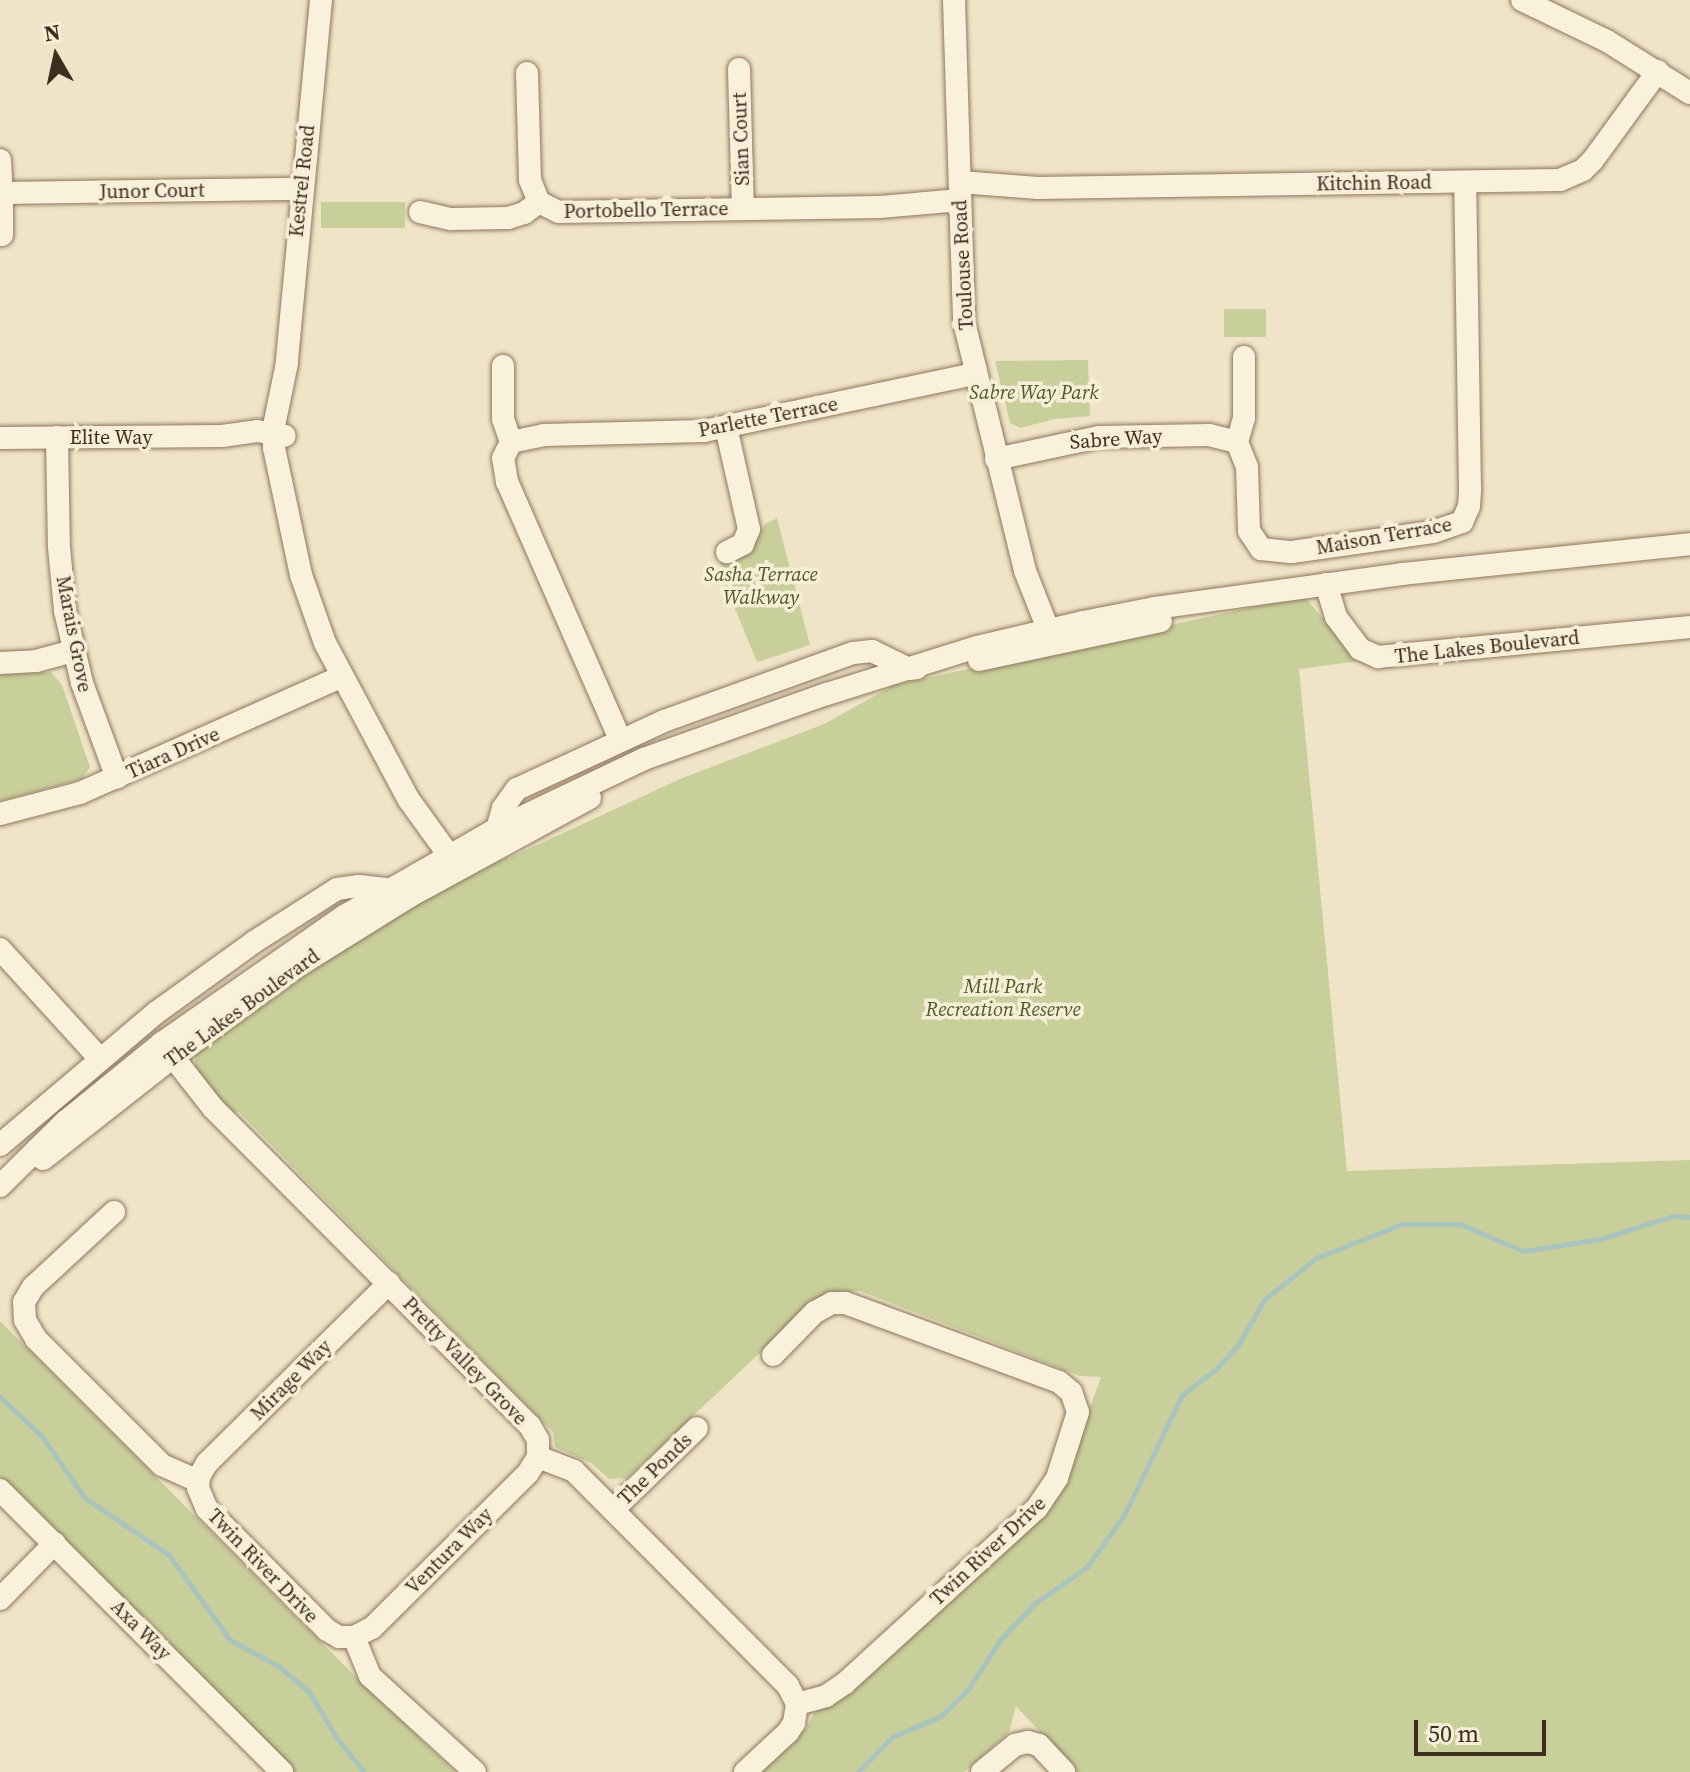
<!DOCTYPE html>
<html>
<head>
<meta charset="utf-8">
<style>
	body { margin:0 }
	#map { position:relative; width:1690px; height:1772px; overflow:hidden; background:#f0e4c8; font-family:"Source Serif 4",serif }
	div>[style] { position:absolute }
	[style*='--x'] { left:calc(var(--x)*1px); top:calc(var(--y)*1px); width:calc(var(--w)*1px); rotate:calc(var(--a)*1deg) }
	.green>* { inset:0; background:#c9cf9b; transform-origin:0 0 }
	.stream>* { height:5px; margin:-2.5px; padding:0 2.5px; transform-origin:2.5px; border-radius:2.5px; background:#a9c4bc }
	.roads { filter:drop-shadow(0 0 2px #8d765c) drop-shadow(0 0 2px #8d765c) }
	.minor>* { height:22px; margin:-11px; padding:0 11px; transform-origin:11px; border-radius:11px; background:#faf1dc }
	span { translate:-50% -50%; white-space:nowrap; text-align:center; line-height:1.15; -webkit-text-stroke:7px #f7eed8; paint-order:stroke }
	.street-label { font-size:20px; color:#3d2e20 }
	.park-label { font-size:20px; color:#4d5a26; font-style:italic }
	.north { position:absolute; left:16px; top:16px; width:80px; height:80px; -webkit-text-stroke:6px #f7eed8; paint-order:stroke; rotate:351deg; font-size:22px; font-weight:700; line-height:32px; text-align:center; color:#3d2e20 }
	.north::after { content:''; display:block; margin:auto; width:28px; height:36px; background:#3d2e20; clip-path:polygon(50% 0,100% 100%,50% 72%,0 100%) }
	.scale { position:absolute; left:1414px; top:1720px; width:132px; height:36px; box-sizing:border-box; border:4px solid #3d2e20; border-top:0; padding-left:10px; font-size:24px; line-height:28px; white-space:nowrap; color:#3d2e20; -webkit-text-stroke:6px #f7eed8; paint-order:stroke }
</style>
</head>
<body>
<div id="map">
	<div class="green">
		<i style="left:405px;top:202px;width:26px;height:84px;rotate:90deg"></i>
		<i style="left:1224px;top:309px;width:42px;height:28px"></i>
		<i style="clip-path:polygon(1088px 360px,1090px 416px,1054px 419px,1021px 428px,1010px 423px,995px 361px)"></i>
		<i style="clip-path:polygon(777px 518px,810px 645px,757px 662px,724px 582px,721px 563px,748px 552px,765px 524px)"></i>
		<i style="clip-path:polygon(1304px 596px,1359px 661px,1299px 669px,1347px 1171px,1690px 1160px,1690px 1772px,1077px 1772px,1016px 1706px,1009px 1732px,964px 1772px,759px 1772px,805px 1730px,815px 1712px,841px 1698px,1059px 1494px,1101px 1377px,1080px 1376px,860px 1291px,838px 1292px,818px 1298px,627px 1478px,609px 1479px,591px 1463px,555px 1447px,553px 1432px,239px 1112px,231px 1111px,212px 1092px,195px 1070px,195px 1051px,203px 1040px,468px 869px,511px 857px,680px 779px,824px 724px,894px 685px)"></i>
		<i style="clip-path:polygon(51px 672px,62px 685px,90px 767px,82px 779px,0 801px,0 675px)"></i>
		<i style="clip-path:polygon(0 1321px,369px 1690px,455px 1772px,294px 1772px,0 1476px)"></i>
	</div>
	<div class="stream">
		<i style="--x:0;--y:1397;--w:57;--a:42.9"></i>
		<i style="--x:42;--y:1436;--w:74;--a:55.5"></i>
		<i style="--x:84;--y:1497;--w:103;--a:34.3"></i>
		<i style="--x:169;--y:1555;--w:105;--a:54.3"></i>
		<i style="--x:230;--y:1640;--w:57;--a:28.4"></i>
		<i style="--x:280;--y:1667;--w:38;--a:41"></i>
		<i style="--x:309;--y:1692;--w:52;--a:59"></i>
		<i style="--x:336;--y:1737;--w:45;--a:51.3"></i>
		<i style="--x:858;--y:1772;--w:49;--a:-45.8"></i>
		<i style="--x:892;--y:1737;--w:53;--a:-23.2"></i>
		<i style="--x:941;--y:1716;--w:40;--a:-45"></i>
		<i style="--x:969;--y:1688;--w:57;--a:-57.1"></i>
		<i style="--x:1000;--y:1640;--w:50;--a:-46.6"></i>
		<i style="--x:1034;--y:1604;--w:65;--a:-34.9"></i>
		<i style="--x:1087;--y:1567;--w:64;--a:-54.6"></i>
		<i style="--x:1124;--y:1515;--w:133;--a:-64.2"></i>
		<i style="--x:1182;--y:1395;--w:43;--a:-37.4"></i>
		<i style="--x:1216;--y:1369;--w:33;--a:-47"></i>
		<i style="--x:1238;--y:1345;--w:52;--a:-60"></i>
		<i style="--x:1264;--y:1300;--w:67;--a:-38.9"></i>
		<i style="--x:1316;--y:1258;--w:92;--a:-21.6"></i>
		<i style="--x:1402;--y:1224;--w:58;--a:0"></i>
		<i style="--x:1460;--y:1224;--w:69;--a:23.2"></i>
		<i style="--x:1523;--y:1251;--w:78;--a:-8.9"></i>
		<i style="--x:1600;--y:1239;--w:77;--a:-17.5"></i>
		<i style="--x:1673;--y:1216;--w:17;--a:3"></i>
	</div>
	<div class="roads">
		<div class="minor">
			<i style="--x:321;--y:0;--w:365;--a:95.4"></i>
			<i style="--x:287;--y:363;--w:64;--a:101.7"></i>
			<i style="--x:274;--y:426;--w:22;--a:90"></i>
			<i style="--x:274;--y:448;--w:130;--a:78"></i>
			<i style="--x:301;--y:575;--w:72;--a:70.6"></i>
			<i style="--x:325;--y:643;--w:178;--a:61.9"></i>
			<i style="--x:409;--y:800;--w:62;--a:54.2"></i>
			<i style="--x:445;--y:850;--w:24;--a:78"></i>
			<i style="--x:954;--y:0;--w:322;--a:88.2"></i>
			<i style="--x:964;--y:322;--w:256;--a:76.2"></i>
			<i style="--x:1025;--y:571;--w:57;--a:68.4"></i>
			<i style="--x:1046;--y:624;--w:19;--a:90"></i>
			<i style="--x:1522;--y:0;--w:94;--a:25.8"></i>
			<i style="--x:1607;--y:41;--w:98;--a:32.1"></i>
			<i style="--x:739;--y:69;--w:140;--a:88.4"></i>
			<i style="--x:527;--y:73;--w:107;--a:88.4"></i>
			<i style="--x:530;--y:180;--w:24;--a:68"></i>
			<i style="--x:0;--y:160;--w:33;--a:87"></i>
			<i style="--x:2;--y:193;--w:300;--a:-0.8"></i>
			<i style="--x:960;--y:182;--w:78;--a:4.4"></i>
			<i style="--x:1038;--y:188;--w:522;--a:-0.88"></i>
			<i style="--x:1560;--y:180;--w:25;--a:-23"></i>
			<i style="--x:1583;--y:170;--w:14;--a:-45"></i>
			<i style="--x:1593;--y:160;--w:110;--a:-53.9"></i>
			<i style="--x:420;--y:212;--w:32;--a:13"></i>
			<i style="--x:451;--y:219;--w:57;--a:-1"></i>
			<i style="--x:508;--y:218;--w:17;--a:-17"></i>
			<i style="--x:524;--y:213;--w:19;--a:-36"></i>
			<i style="--x:539;--y:202;--w:22;--a:27"></i>
			<i style="--x:559;--y:212;--w:321;--a:-0.9"></i>
			<i style="--x:880;--y:207;--w:80;--a:-5"></i>
			<i style="--x:2;--y:235;--w:42;--a:-90"></i>
			<i style="--x:1244;--y:357;--w:61;--a:90"></i>
			<i style="--x:1244;--y:418;--w:25;--a:106"></i>
			<i style="--x:1237;--y:442;--w:27;--a:68"></i>
			<i style="--x:1247;--y:467;--w:64;--a:88.2"></i>
			<i style="--x:1249;--y:531;--w:22;--a:56"></i>
			<i style="--x:1261;--y:549;--w:31;--a:6"></i>
			<i style="--x:1292;--y:552;--w:142;--a:-8.1"></i>
			<i style="--x:1433;--y:532;--w:31;--a:-19"></i>
			<i style="--x:1462;--y:522;--w:17;--a:-66"></i>
			<i style="--x:1469;--y:506;--w:16;--a:-86"></i>
			<i style="--x:1470;--y:490;--w:308;--a:-90.9"></i>
			<i style="--x:503;--y:366;--w:53;--a:90"></i>
			<i style="--x:503;--y:419;--w:24;--a:71"></i>
			<i style="--x:726;--y:427;--w:105;--a:77.3"></i>
			<i style="--x:749;--y:529;--w:16;--a:112"></i>
			<i style="--x:743;--y:544;--w:18;--a:153"></i>
			<i style="--x:57;--y:437;--w:110;--a:89"></i>
			<i style="--x:59;--y:547;--w:64;--a:84.6"></i>
			<i style="--x:65;--y:611;--w:74;--a:76.7"></i>
			<i style="--x:82;--y:683;--w:101;--a:69.8"></i>
			<i style="--x:0;--y:438;--w:222;--a:-0.5"></i>
			<i style="--x:222;--y:436;--w:35;--a:-8"></i>
			<i style="--x:257;--y:431;--w:28;--a:10"></i>
			<i style="--x:996;--y:459;--w:105;--a:-12.1"></i>
			<i style="--x:1099;--y:437;--w:110;--a:-1"></i>
			<i style="--x:1209;--y:435;--w:29;--a:14"></i>
			<i style="--x:1326;--y:584;--w:34;--a:73"></i>
			<i style="--x:1336;--y:617;--w:40;--a:53"></i>
			<i style="--x:1360;--y:649;--w:20;--a:24"></i>
			<i style="--x:1378;--y:657;--w:313;--a:-5.5"></i>
			<i style="--x:979;--y:660;--w:186;--a:-12.1"></i>
			<i style="--x:0;--y:663;--w:36;--a:-3"></i>
			<i style="--x:36;--y:661;--w:38;--a:-15"></i>
			<i style="--x:620;--y:739;--w:281;--a:-113.7"></i>
			<i style="--x:507;--y:482;--w:24;--a:-99"></i>
			<i style="--x:503;--y:458;--w:18;--a:-63"></i>
			<i style="--x:511;--y:442;--w:33;--a:-12"></i>
			<i style="--x:543;--y:435;--w:161;--a:-1.4"></i>
			<i style="--x:704;--y:431;--w:276;--a:-11.9"></i>
			<i style="--x:0;--y:814;--w:83;--a:-14.7"></i>
			<i style="--x:80;--y:793;--w:286;--a:-24"></i>
			<i style="--x:495;--y:836;--w:29;--a:-74"></i>
			<i style="--x:503;--y:808;--w:24;--a:-54"></i>
			<i style="--x:517;--y:789;--w:162;--a:-24.8"></i>
			<i style="--x:664;--y:721;--w:201;--a:-19.8"></i>
			<i style="--x:853;--y:653;--w:19;--a:-6"></i>
			<i style="--x:872;--y:651;--w:41;--a:25.9"></i>
			<i style="--x:909;--y:669;--w:8;--a:-7"></i>
			<i style="--x:0;--y:949;--w:149;--a:47.7"></i>
			<i style="--x:162;--y:1043;--w:83;--a:51.9"></i>
			<i style="--x:213;--y:1108;--w:449;--a:45.1"></i>
			<i style="--x:530;--y:1426;--w:16;--a:60"></i>
			<i style="--x:538;--y:1440;--w:17;--a:90"></i>
			<i style="--x:538;--y:1457;--w:39;--a:21"></i>
			<i style="--x:574;--y:1471;--w:303;--a:45.1"></i>
			<i style="--x:788;--y:1686;--w:20;--a:63"></i>
			<i style="--x:0;--y:1145;--w:206;--a:-40.3"></i>
			<i style="--x:157;--y:1012;--w:120;--a:-35.8"></i>
			<i style="--x:254;--y:942;--w:98;--a:-32.6"></i>
			<i style="--x:337;--y:889;--w:22;--a:-8"></i>
			<i style="--x:359;--y:886;--w:30;--a:6"></i>
			<i style="--x:43;--y:1159;--w:165;--a:-38.1"></i>
			<i style="--x:173;--y:1057;--w:155;--a:-36.1"></i>
			<i style="--x:298;--y:966;--w:132;--a:-32"></i>
			<i style="--x:410;--y:896;--w:205;--a:-28.6"></i>
			<i style="--x:0;--y:1186;--w:93;--a:-44.6"></i>
			<i style="--x:66;--y:1121;--w:124;--a:-39.1"></i>
			<i style="--x:162;--y:1043;--w:222;--a:-34.9"></i>
			<i style="--x:344;--y:916;--w:174;--a:-29.7"></i>
			<i style="--x:495;--y:830;--w:165;--a:-25.5"></i>
			<i style="--x:644;--y:759;--w:194;--a:-19.6"></i>
			<i style="--x:827;--y:694;--w:157;--a:-17.4"></i>
			<i style="--x:977;--y:647;--w:109;--a:-13.3"></i>
			<i style="--x:1083;--y:622;--w:73;--a:-11"></i>
			<i style="--x:1155;--y:608;--w:249;--a:-7.8"></i>
			<i style="--x:1402;--y:574;--w:290;--a:-5.9"></i>
			<i style="--x:114;--y:1212;--w:110;--a:137.2"></i>
			<i style="--x:33;--y:1287;--w:17;--a:121"></i>
			<i style="--x:24;--y:1302;--w:18;--a:87"></i>
			<i style="--x:25;--y:1320;--w:22;--a:60"></i>
			<i style="--x:36;--y:1339;--w:178;--a:45"></i>
			<i style="--x:162;--y:1465;--w:39;--a:24"></i>
			<i style="--x:389;--y:1283;--w:256;--a:135.3"></i>
			<i style="--x:207;--y:1463;--w:16;--a:120"></i>
			<i style="--x:199;--y:1477;--w:11;--a:95"></i>
			<i style="--x:198;--y:1488;--w:23;--a:67"></i>
			<i style="--x:207;--y:1509;--w:170;--a:45.2"></i>
			<i style="--x:327;--y:1630;--w:14;--a:30"></i>
			<i style="--x:339;--y:1637;--w:15;--a:0"></i>
			<i style="--x:354;--y:1637;--w:20;--a:-27"></i>
			<i style="--x:372;--y:1628;--w:220;--a:-44.8"></i>
			<i style="--x:528;--y:1473;--w:19;--a:-58"></i>
			<i style="--x:0;--y:1490;--w:399;--a:45"></i>
			<i style="--x:613;--y:1510;--w:117;--a:-44.3"></i>
			<i style="--x:0;--y:1599;--w:78;--a:-45.5"></i>
			<i style="--x:354;--y:1637;--w:42;--a:67.7"></i>
			<i style="--x:370;--y:1676;--w:142;--a:42.4"></i>
			<i style="--x:745;--y:1772;--w:59;--a:-42.9"></i>
			<i style="--x:788;--y:1732;--w:11;--a:-56"></i>
			<i style="--x:794;--y:1723;--w:19;--a:-81"></i>
			<i style="--x:797;--y:1704;--w:30;--a:-15"></i>
			<i style="--x:826;--y:1696;--w:22;--a:-34"></i>
			<i style="--x:844;--y:1684;--w:261;--a:-42.4"></i>
			<i style="--x:1037;--y:1508;--w:36;--a:-56"></i>
			<i style="--x:1057;--y:1478;--w:69;--a:-72.3"></i>
			<i style="--x:1078;--y:1412;--w:21;--a:-109"></i>
			<i style="--x:1071;--y:1392;--w:16;--a:-140"></i>
			<i style="--x:1059;--y:1382;--w:228;--a:-159.7"></i>
			<i style="--x:845;--y:1303;--w:13;--a:180"></i>
			<i style="--x:832;--y:1303;--w:19;--a:152"></i>
			<i style="--x:815;--y:1312;--w:60;--a:134.3"></i>
			<i style="--x:982;--y:1772;--w:43;--a:-39.3"></i>
			<i style="--x:1015;--y:1745;--w:13;--a:-13"></i>
			<i style="--x:1028;--y:1742;--w:11;--a:15"></i>
			<i style="--x:1039;--y:1745;--w:37;--a:47"></i>
		</div>
	</div>
	<div class="street-label">
		<span style="left:741px;top:139px;rotate:-92deg">Sian Court</span>
		<span style="left:302px;top:181px;rotate:-84deg">Kestrel Road</span>
		<span style="left:1374px;top:183px;rotate:-1deg">Kitchin Road</span>
		<span style="left:152px;top:191px;rotate:-1deg">Junor Court</span>
		<span style="left:646px;top:210px;rotate:-1deg">Portobello Terrace</span>
		<span style="left:963px;top:265px;rotate:-93deg">Toulouse Road</span>
		<span style="left:768px;top:417px;rotate:-11deg">Parlette Terrace</span>
		<span style="left:111px;top:437px">Elite Way</span>
		<span style="left:1116px;top:439px;rotate:-4deg">Sabre Way</span>
		<span style="left:1384px;top:536px;rotate:-10deg">Maison Terrace</span>
		<span style="left:74px;top:634px;rotate:79deg">Marais Grove</span>
		<span style="left:1487px;top:647px;rotate:-6deg">The Lakes Boulevard</span>
		<span style="left:173px;top:753px;rotate:-24deg">Tiara Drive</span>
		<span style="left:242px;top:1008px;rotate:-36deg">The Lakes Boulevard</span>
		<span style="left:465px;top:1361px;rotate:46deg">Pretty Valley Grove</span>
		<span style="left:291px;top:1380px;rotate:-45deg">Mirage Way</span>
		<span style="left:655px;top:1469px;rotate:-44deg">The Ponds</span>
		<span style="left:449px;top:1551px;rotate:-45deg">Ventura Way</span>
		<span style="left:988px;top:1551px;rotate:-43deg">Twin River Drive</span>
		<span style="left:263px;top:1566px;rotate:46deg">Twin River Drive</span>
		<span style="left:141px;top:1630px;rotate:45deg">Axa Way</span>
	</div>
	<div class="park-label">
		<span style="left:1034px;top:392px">Sabre Way Park</span>
		<span style="left:761px;top:586px">Sasha Terrace<br>Walkway</span>
		<span style="left:1003px;top:998px">Mill Park<br>Recreation Reserve</span>
	</div>
	<div class="north">N</div>
	<div class="scale">50 m</div>
</div>
</body>
</html>
